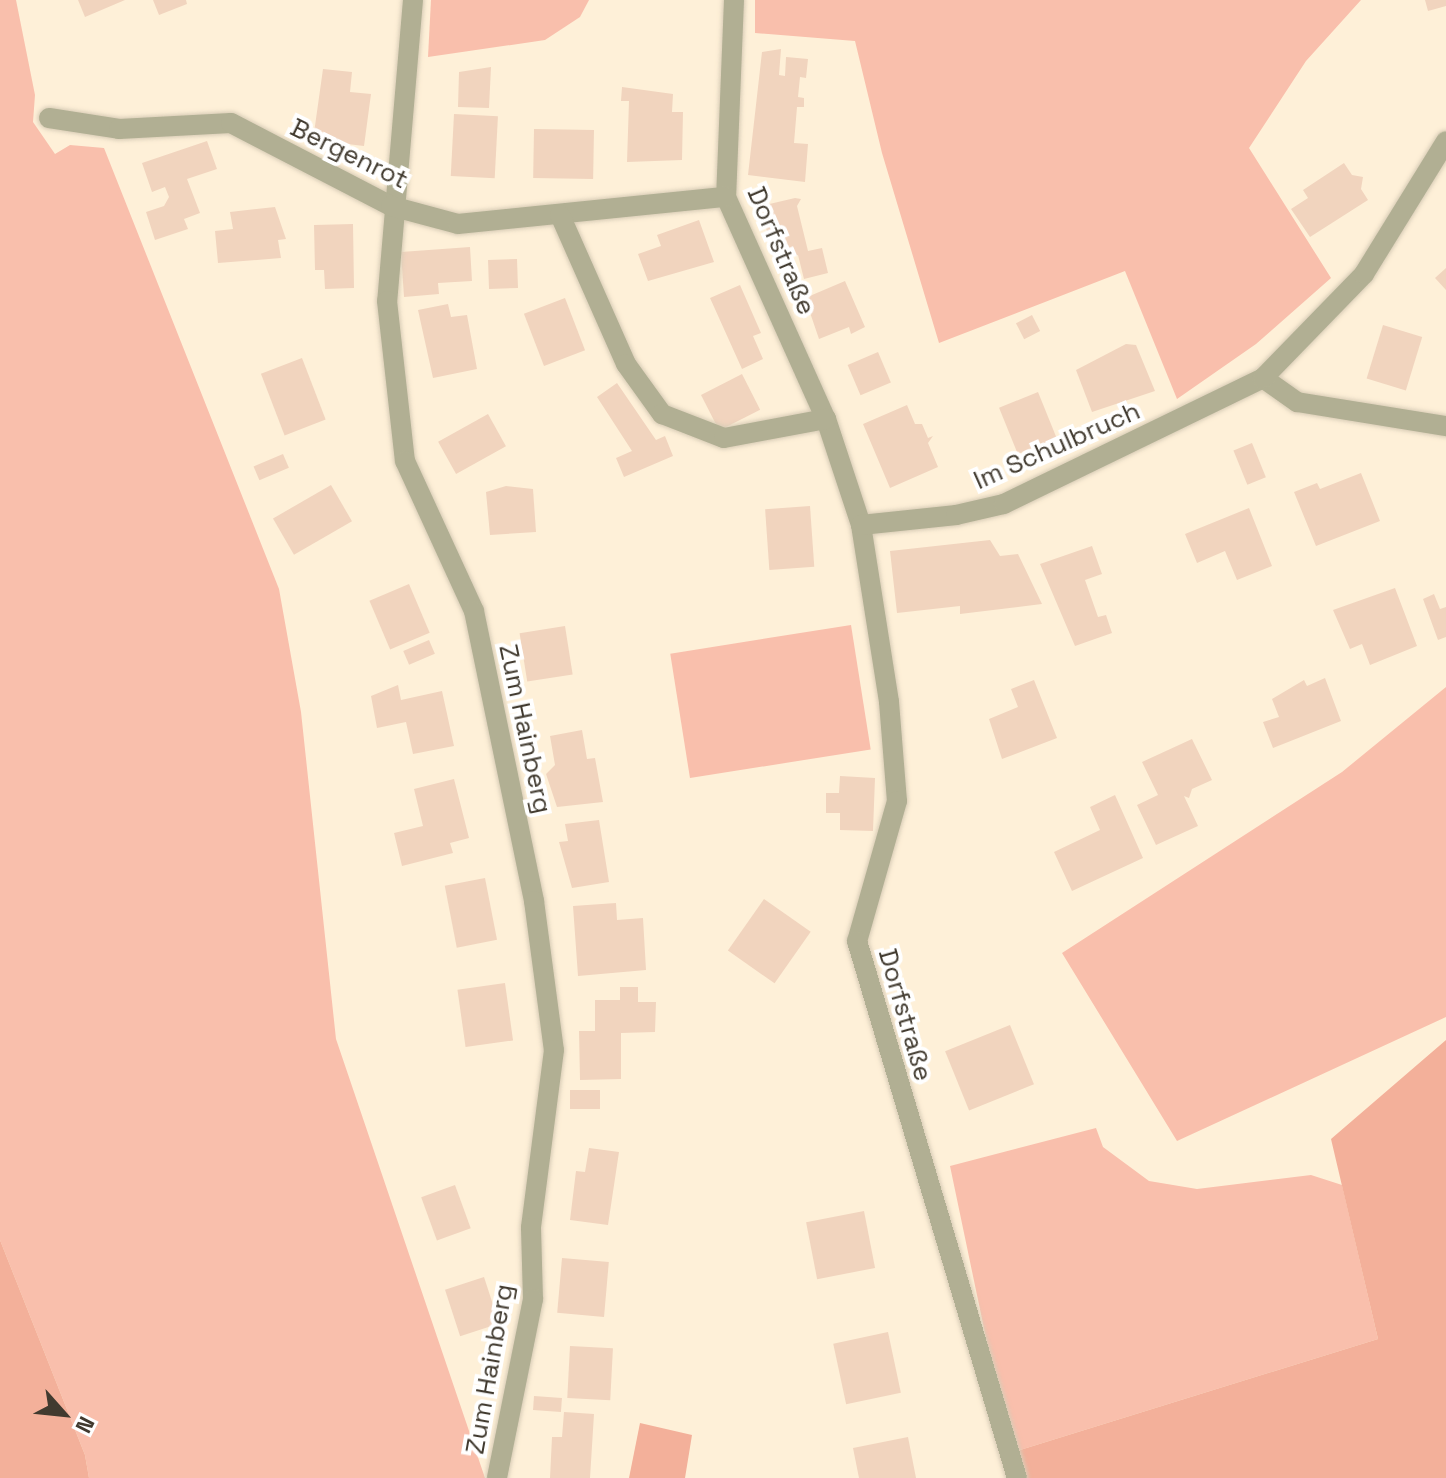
<!DOCTYPE html>
<html>
<head>
<meta charset="utf-8">
<style>
	body { margin:0 }
	#map { position:relative; width:1446px; height:1478px; overflow:hidden; background:#fef0d8; font-family:"Space Grotesk",sans-serif }
	div>[style] { position:absolute }
	[style*='--x'] { left:calc(var(--x)*1px); top:calc(var(--y)*1px); width:calc(var(--w)*1px); rotate:calc(var(--a)*1deg) }
	.green>* { inset:0; background:#f9bfac; transform-origin:0 0 }
	.forest>* { inset:0; background:#f3b09a }
	.building>* { inset:0; background:#f1d4be; transform-origin:0 0 }
	.roads { filter:drop-shadow(0 0 2px #d8ccb6) drop-shadow(0 0 2px #d8ccb6) }
	.minor>* { height:20px; margin:-10px; padding:0 10px; transform-origin:10px; border-radius:10px; background:#b1af93 }
	span { translate:-50% -50%; white-space:nowrap; text-align:center; line-height:1.15; -webkit-text-stroke:8px #fff; paint-order:stroke }
	.street-label { font-size:26px; color:#413a2f }
	.north { position:absolute; left:24px; top:1374px; width:80px; height:80px; -webkit-text-stroke:6px #fff; paint-order:stroke; rotate:117deg; font-size:22px; font-weight:700; line-height:32px; text-align:center; color:#413a2f }
	.north::after { content:''; display:block; margin:auto; width:28px; height:36px; background:#413a2f; clip-path:polygon(50% 0,100% 100%,50% 72%,0 100%) }
</style>
</head>
<body>
<div id="map">
	<div class="green">
		<i style="clip-path:polygon(0 0,16px 0,35px 95px,33px 122px,55px 154px,70px 145px,104px 148px,279px 589px,301px 712px,336px 1039px,485px 1478px,89px 1478px,85px 1455px,0 1240px)"></i>
		<i style="clip-path:polygon(431px 0,589px 0,580px 17px,545px 40px,428px 57px)"></i>
		<i style="clip-path:polygon(755px 0,1361px 0,1306px 61px,1249px 148px,1331px 278px,1256px 344px,1177px 399px,1125px 271px,939px 343px,882px 153px,855px 41px,755px 33px)"></i>
		<i style="left:851px;top:625px;width:126px;height:183px;rotate:81deg"></i>
		<i style="clip-path:polygon(1446px 687px,1446px 1017px,1177px 1141px,1062px 953px,1342px 772px)"></i>
		<i style="clip-path:polygon(1096px 1128px,1103px 1147px,1149px 1181px,1197px 1189px,1311px 1175px,1342px 1185px,1378px 1339px,1010px 1453px,950px 1166px)"></i>
	</div>
	<div class="forest">
		<i style="clip-path:polygon(1446px 1040px,1446px 1478px,1021px 1478px,1010px 1453px,1378px 1339px,1331px 1139px)"></i>
		<i style="clip-path:polygon(0 1240px,85px 1455px,89px 1478px,0 1478px)"></i>
		<i style="clip-path:polygon(640px 1423px,692px 1435px,685px 1478px,629px 1478px)"></i>
	</div>
	<div class="building">
		<i style="clip-path:polygon(78px 0,125px 0,85px 17px)"></i>
		<i style="clip-path:polygon(153px 0,186px 0,187px 4px,159px 15px)"></i>
		<i style="clip-path:polygon(1425px 0,1446px 0,1446px 6px,1428px 11px)"></i>
		<i style="clip-path:polygon(781px 49px,779px 75px,785px 76px,786px 57px,808px 59px,806px 78px,800px 77px,798px 97px,804px 98px,804px 107px,797px 107px,794px 143px,808px 144px,805px 182px,748px 175px,762px 52px)"></i>
		<i style="clip-path:polygon(491px 67px,489px 108px,458px 107px,459px 72px)"></i>
		<i style="clip-path:polygon(323px 69px,352px 72px,350px 92px,371px 94px,364px 146px,313px 140px)"></i>
		<i style="clip-path:polygon(622px 87px,673px 94px,672px 112px,683px 112px,682px 160px,627px 162px,629px 101px,621px 101px)"></i>
		<i style="left:454px;top:114px;width:44px;height:62px;rotate:3deg"></i>
		<i style="left:534px;top:129px;width:60px;height:49px;rotate:1deg"></i>
		<i style="clip-path:polygon(207px 141px,217px 169px,187px 179px,200px 213px,184px 219px,188px 229px,155px 240px,146px 212px,164px 206px,169px 197px,165px 187px,152px 192px,142px 163px)"></i>
		<i style="clip-path:polygon(1344px 163px,1352px 175px,1363px 177px,1361px 189px,1368px 200px,1310px 237px,1291px 209px,1308px 198px,1303px 190px)"></i>
		<i style="clip-path:polygon(795px 198px,801px 199px,797px 206px,808px 251px,822px 248px,828px 273px,804px 279px,798px 255px,774px 261px,761px 206px)"></i>
		<i style="clip-path:polygon(275px 207px,286px 239px,278px 240px,281px 258px,218px 263px,215px 231px,233px 229px,230px 212px)"></i>
		<i style="clip-path:polygon(699px 220px,714px 262px,648px 281px,638px 254px,661px 246px,657px 235px)"></i>
		<i style="clip-path:polygon(353px 224px,354px 288px,325px 289px,324px 270px,315px 270px,314px 225px)"></i>
		<i style="clip-path:polygon(470px 247px,472px 281px,438px 283px,439px 294px,404px 297px,401px 252px)"></i>
		<i style="left:517px;top:259px;width:29px;height:29px;rotate:88deg"></i>
		<i style="clip-path:polygon(1446px 268px,1446px 290px,1435px 278px)"></i>
		<i style="clip-path:polygon(845px 281px,865px 327px,851px 334px,849px 327px,819px 339px,805px 298px)"></i>
		<i style="clip-path:polygon(740px 285px,761px 333px,753px 336px,763px 359px,742px 369px,710px 298px)"></i>
		<i style="left:565px;top:298px;width:56px;height:44px;rotate:69deg"></i>
		<i style="clip-path:polygon(448px 304px,451px 317px,467px 315px,477px 369px,433px 378px,418px 310px)"></i>
		<i style="left:1032px;top:315px;width:18px;height:18px;rotate:63deg"></i>
		<i style="left:1383px;top:325px;width:41px;height:56px;rotate:17deg"></i>
		<i style="clip-path:polygon(1126px 344px,1136px 345px,1155px 391px,1092px 412px,1076px 370px)"></i>
		<i style="left:878px;top:352px;width:33px;height:33px;rotate:67deg"></i>
		<i style="left:302px;top:358px;width:66px;height:44px;rotate:69deg"></i>
		<i style="left:742px;top:374px;width:40px;height:46px;rotate:63deg"></i>
		<i style="clip-path:polygon(617px 383px,656px 440px,665px 436px,673px 456px,624px 477px,616px 458px,632px 451px,597px 397px)"></i>
		<i style="left:1038px;top:392px;width:50px;height:42px;rotate:68deg"></i>
		<i style="clip-path:polygon(907px 405px,915px 424px,922px 424px,928px 438px,933px 436px,928px 443px,938px 467px,890px 488px,863px 424px)"></i>
		<i style="left:488px;top:414px;width:37px;height:57px;rotate:61deg"></i>
		<i style="left:1252px;top:443px;width:37px;height:20px;rotate:68deg"></i>
		<i style="left:283px;top:454px;width:15px;height:32px;rotate:67deg"></i>
		<i style="clip-path:polygon(1361px 473px,1380px 521px,1316px 546px,1294px 492px,1317px 483px,1320px 489px)"></i>
		<i style="left:331px;top:485px;width:42px;height:67px;rotate:60deg"></i>
		<i style="clip-path:polygon(506px 486px,533px 489px,536px 532px,490px 535px,486px 492px)"></i>
		<i style="left:810px;top:506px;width:61px;height:45px;rotate:86deg"></i>
		<i style="clip-path:polygon(1249px 508px,1272px 566px,1237px 580px,1225px 551px,1197px 563px,1185px 534px)"></i>
		<i style="clip-path:polygon(990px 540px,1000px 556px,1018px 554px,1042px 604px,960px 614px,960px 606px,897px 613px,890px 551px)"></i>
		<i style="clip-path:polygon(1092px 546px,1102px 574px,1085px 580px,1098px 617px,1106px 615px,1112px 633px,1075px 646px,1040px 564px)"></i>
		<i style="left:409px;top:584px;width:53px;height:43px;rotate:67deg"></i>
		<i style="clip-path:polygon(1395px 588px,1417px 646px,1370px 665px,1362px 644px,1350px 649px,1333px 610px)"></i>
		<i style="clip-path:polygon(1434px 594px,1440px 609px,1446px 607px,1446px 637px,1438px 640px,1423px 599px)"></i>
		<i style="left:565px;top:626px;width:49px;height:46px;rotate:81deg"></i>
		<i style="left:429px;top:640px;width:15px;height:28px;rotate:67deg"></i>
		<i style="clip-path:polygon(1325px 678px,1341px 721px,1273px 748px,1263px 722px,1279px 717px,1272px 699px,1304px 680px,1307px 686px)"></i>
		<i style="clip-path:polygon(1034px 680px,1057px 738px,1002px 759px,989px 719px,1018px 707px,1011px 689px)"></i>
		<i style="clip-path:polygon(398px 685px,401px 700px,442px 691px,454px 746px,413px 754px,406px 722px,377px 728px,371px 696px)"></i>
		<i style="clip-path:polygon(582px 730px,587px 759px,595px 758px,603px 802px,557px 807px,546px 774px,555px 765px,550px 736px)"></i>
		<i style="clip-path:polygon(1192px 739px,1212px 780px,1192px 789px,1189px 798px,1184px 796px,1198px 826px,1156px 845px,1137px 805px,1158px 795px,1142px 762px)"></i>
		<i style="clip-path:polygon(840px 776px,875px 778px,873px 831px,840px 830px,840px 813px,826px 813px,826px 793px,839px 793px)"></i>
		<i style="clip-path:polygon(454px 779px,469px 838px,450px 843px,453px 853px,402px 866px,394px 833px,423px 826px,414px 789px)"></i>
		<i style="clip-path:polygon(1115px 795px,1143px 858px,1072px 891px,1054px 852px,1100px 830px,1090px 807px)"></i>
		<i style="clip-path:polygon(599px 820px,609px 882px,572px 888px,559px 842px,568px 841px,565px 824px)"></i>
		<i style="left:485px;top:878px;width:63px;height:41px;rotate:79deg"></i>
		<i style="left:764px;top:899px;width:57px;height:63px;rotate:35deg"></i>
		<i style="clip-path:polygon(616px 903px,617px 920px,643px 918px,646px 970px,578px 976px,573px 906px)"></i>
		<i style="left:505px;top:983px;width:58px;height:48px;rotate:82deg"></i>
		<i style="clip-path:polygon(620px 987px,638px 987px,638px 1002px,656px 1002px,655px 1032px,621px 1033px,621px 1079px,580px 1080px,579px 1031px,595px 1031px,595px 1000px,620px 1000px)"></i>
		<i style="left:1010px;top:1025px;width:64px;height:70px;rotate:68deg"></i>
		<i style="left:570px;top:1090px;width:30px;height:19px"></i>
		<i style="clip-path:polygon(589px 1148px,619px 1152px,608px 1225px,570px 1220px,576px 1171px,585px 1172px)"></i>
		<i style="left:455px;top:1185px;width:46px;height:36px;rotate:70deg"></i>
		<i style="left:864px;top:1211px;width:58px;height:59px;rotate:79deg"></i>
		<i style="left:562px;top:1258px;width:47px;height:55px;rotate:5deg"></i>
		<i style="left:484px;top:1277px;width:49px;height:41px;rotate:72deg"></i>
		<i style="left:888px;top:1332px;width:62px;height:56px;rotate:78deg"></i>
		<i style="left:570px;top:1346px;width:43px;height:52px;rotate:3deg"></i>
		<i style="left:534px;top:1396px;width:28px;height:14px;rotate:4deg"></i>
		<i style="clip-path:polygon(564px 1412px,594px 1414px,590px 1478px,550px 1478px,552px 1437px,562px 1437px)"></i>
		<i style="clip-path:polygon(908px 1437px,916px 1478px,859px 1478px,853px 1448px)"></i>
	</div>
	<div class="roads">
		<div class="minor">
			<i style="--x:413;--y:0;--w:302;--a:94.9"></i>
			<i style="--x:387;--y:301;--w:161;--a:83.6"></i>
			<i style="--x:405;--y:461;--w:165;--a:65.3"></i>
			<i style="--x:474;--y:611;--w:296;--a:78.3"></i>
			<i style="--x:534;--y:901;--w:150;--a:82.4"></i>
			<i style="--x:554;--y:1050;--w:179;--a:97.4"></i>
			<i style="--x:531;--y:1228;--w:71;--a:88.4"></i>
			<i style="--x:533;--y:1299;--w:183;--a:101.4"></i>
			<i style="--x:734;--y:0;--w:197;--a:92.3"></i>
			<i style="--x:726;--y:197;--w:243;--a:65.8"></i>
			<i style="--x:826;--y:419;--w:112;--a:71.7"></i>
			<i style="--x:861;--y:525;--w:179;--a:81"></i>
			<i style="--x:889;--y:702;--w:99;--a:85.4"></i>
			<i style="--x:897;--y:801;--w:146;--a:105.9"></i>
			<i style="--x:857;--y:941;--w:560;--a:73.41"></i>
			<i style="--x:49;--y:118;--w:71;--a:8.9"></i>
			<i style="--x:119;--y:129;--w:112;--a:-3.1"></i>
			<i style="--x:231;--y:123;--w:180;--a:27.4"></i>
			<i style="--x:391;--y:206;--w:69;--a:15"></i>
			<i style="--x:458;--y:224;--w:269;--a:-5.8"></i>
			<i style="--x:560;--y:215;--w:163;--a:66.1"></i>
			<i style="--x:626;--y:364;--w:62;--a:54.2"></i>
			<i style="--x:662;--y:414;--w:66;--a:21.2"></i>
			<i style="--x:724;--y:438;--w:104;--a:-10.6"></i>
			<i style="--x:1263;--y:378;--w:42;--a:35.2"></i>
			<i style="--x:1297;--y:402;--w:151;--a:9.2"></i>
			<i style="--x:861;--y:525;--w:96;--a:-6"></i>
			<i style="--x:956;--y:515;--w:49;--a:-12.9"></i>
			<i style="--x:1004;--y:504;--w:288;--a:-25.9"></i>
			<i style="--x:1263;--y:378;--w:145;--a:-45.8"></i>
			<i style="--x:1364;--y:274;--w:156;--a:-58.3"></i>
		</div>
	</div>
	<div class="street-label">
		<span style="left:349px;top:154px;rotate:26deg">Bergenrot</span>
		<span style="left:781px;top:251px;rotate:67deg">Dorfstraße</span>
		<span style="left:1057px;top:446px;rotate:-24deg">Im Schulbruch</span>
		<span style="left:525px;top:729px;rotate:78deg">Zum Hainberg</span>
		<span style="left:905px;top:1015px;rotate:74deg">Dorfstraße</span>
		<span style="left:490px;top:1369px;rotate:-80deg">Zum Hainberg</span>
	</div>
	<div class="north">N</div>
</div>
</body>
</html>
